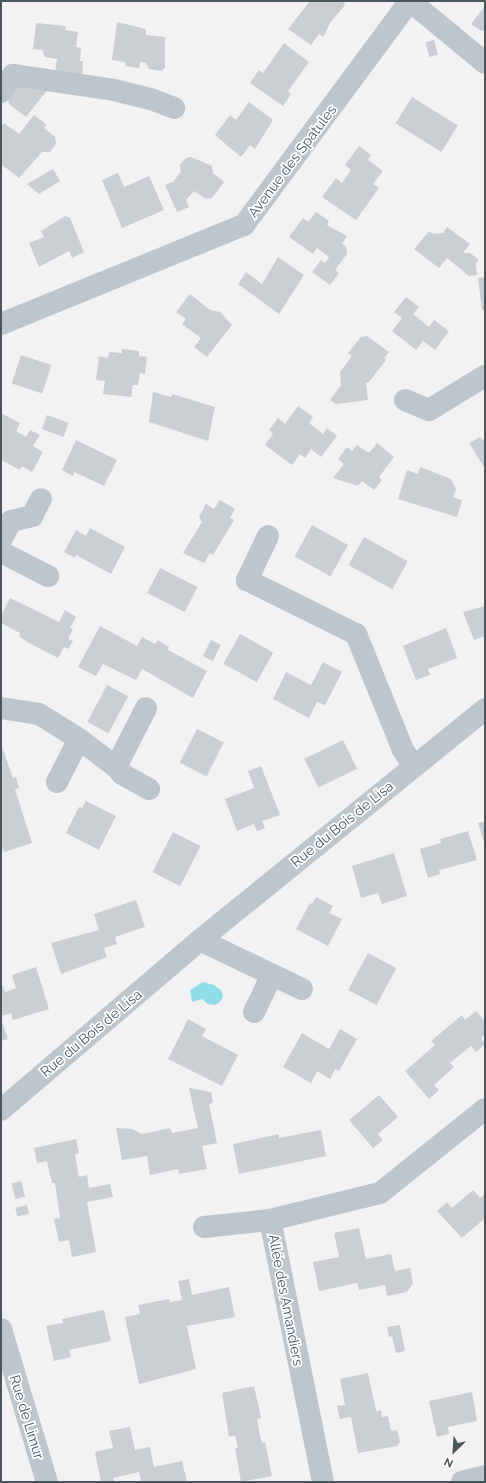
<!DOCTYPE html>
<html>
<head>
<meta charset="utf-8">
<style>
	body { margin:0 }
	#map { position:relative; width:486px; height:1483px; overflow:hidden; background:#f3f1f1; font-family:Raleway,sans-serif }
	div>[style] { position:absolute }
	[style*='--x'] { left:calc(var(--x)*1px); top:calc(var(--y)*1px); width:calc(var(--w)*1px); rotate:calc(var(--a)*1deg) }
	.water>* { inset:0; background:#90deea }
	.building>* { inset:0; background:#cbced3; transform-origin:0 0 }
	.minor>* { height:22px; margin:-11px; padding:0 11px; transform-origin:11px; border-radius:11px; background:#bdc6cd }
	span { translate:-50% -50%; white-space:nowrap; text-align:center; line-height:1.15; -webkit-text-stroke:3.5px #fff; paint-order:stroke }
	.street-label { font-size:14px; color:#49565e }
	.frame { position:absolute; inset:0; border:2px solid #49565e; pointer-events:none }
	.north { position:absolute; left:434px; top:1431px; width:40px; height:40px; -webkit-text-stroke:3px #fff; paint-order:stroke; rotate:205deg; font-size:11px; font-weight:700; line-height:16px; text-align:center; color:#49565e }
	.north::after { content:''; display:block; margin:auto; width:14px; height:18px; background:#49565e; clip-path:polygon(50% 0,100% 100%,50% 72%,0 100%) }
</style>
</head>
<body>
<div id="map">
	<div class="water">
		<i style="clip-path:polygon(203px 982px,214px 985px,221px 990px,223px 996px,220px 1002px,215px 1005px,208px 1004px,202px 999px,192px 1002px,190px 990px)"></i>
	</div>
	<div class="building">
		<i style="clip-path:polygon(310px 1px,343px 1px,345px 5px,330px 23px,323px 37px,319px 34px,311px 45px,288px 29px)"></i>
		<i style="clip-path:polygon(484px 7px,485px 30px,481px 31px,471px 24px)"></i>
		<i style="clip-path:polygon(117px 22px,146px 29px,146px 35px,165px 37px,165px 68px,161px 71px,149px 69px,146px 63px,140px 62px,139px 68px,125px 66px,125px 62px,112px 60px)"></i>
		<i style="clip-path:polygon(36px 23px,66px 26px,65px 30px,78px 32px,76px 47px,81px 48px,80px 61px,83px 61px,82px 75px,55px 72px,57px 59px,45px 57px,42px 50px,33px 49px)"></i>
		<i style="left:434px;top:40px;width:15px;height:9px;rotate:74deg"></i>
		<i style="clip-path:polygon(284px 43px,309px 62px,288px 91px,291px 94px,283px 106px,250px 83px,259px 70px,263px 73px)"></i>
		<i style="clip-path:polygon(18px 86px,48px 89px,26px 117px,9px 104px,8px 99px)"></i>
		<i style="left:412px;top:97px;width:54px;height:31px;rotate:32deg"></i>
		<i style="clip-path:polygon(249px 102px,273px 120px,255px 149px,250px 145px,241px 157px,215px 135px,230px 115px,236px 120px)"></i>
		<i style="clip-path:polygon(34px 115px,47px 125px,44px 128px,55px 137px,56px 144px,50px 152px,42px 152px,19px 178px,1px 164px,1px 127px,4px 123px,19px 134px)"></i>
		<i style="clip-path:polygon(359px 146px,371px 155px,368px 160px,383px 171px,373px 184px,379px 188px,356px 220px,322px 197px,336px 178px,342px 183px,351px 170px,345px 165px)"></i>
		<i style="clip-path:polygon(191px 157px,212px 166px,213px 173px,224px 182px,212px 198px,206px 199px,194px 191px,186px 200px,189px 207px,177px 212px,165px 185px,173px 182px,181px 171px,180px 165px,186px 158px)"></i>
		<i style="clip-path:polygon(53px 169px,60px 181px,39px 194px,27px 184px)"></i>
		<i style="clip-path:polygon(118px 173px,124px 187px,149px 176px,164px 210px,122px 228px,102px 180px)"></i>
		<i style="clip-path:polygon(316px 212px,329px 221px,327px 225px,347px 236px,342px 244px,346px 246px,347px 254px,335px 270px,339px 273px,330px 285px,312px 272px,321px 260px,325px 263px,329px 257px,317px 248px,313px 254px,289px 237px,303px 218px,308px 222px)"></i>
		<i style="clip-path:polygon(65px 216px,70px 218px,84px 252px,72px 258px,69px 251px,39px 267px,29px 243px,44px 237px,41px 231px)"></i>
		<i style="clip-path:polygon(447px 227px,470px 244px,463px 253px,470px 253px,479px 260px,476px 264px,477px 275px,469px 276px,447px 258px,439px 268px,414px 249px,429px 231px,433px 234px,443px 233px)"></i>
		<i style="clip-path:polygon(278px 257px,304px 275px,279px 314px,238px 284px,246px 272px,262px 284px)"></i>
		<i style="clip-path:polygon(485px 277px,485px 310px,482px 310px,478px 278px)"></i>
		<i style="clip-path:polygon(190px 294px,210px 310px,220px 312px,232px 325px,207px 357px,194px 347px,201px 338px,182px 324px,186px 319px,176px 312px)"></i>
		<i style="clip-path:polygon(406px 297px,419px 307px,413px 314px,429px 327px,434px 320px,449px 331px,435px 350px,423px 341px,416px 350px,392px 331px,402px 318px,394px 312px)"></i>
		<i style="clip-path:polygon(367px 336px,389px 352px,384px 358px,386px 360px,369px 382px,366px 383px,368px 400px,336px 404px,330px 400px,341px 385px,340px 372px,352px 356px,348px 353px,361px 337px)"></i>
		<i style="clip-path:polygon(122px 349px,139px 351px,139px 356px,147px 357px,145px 374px,140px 373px,138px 385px,133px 385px,131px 397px,103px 394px,105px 381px,96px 380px,99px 356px,108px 358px,109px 352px,122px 353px)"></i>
		<i style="left:21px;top:355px;width:32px;height:30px;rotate:18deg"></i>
		<i style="clip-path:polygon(153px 392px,171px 397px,172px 394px,215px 407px,208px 441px,149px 422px)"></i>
		<i style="clip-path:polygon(298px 406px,313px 417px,309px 423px,323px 434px,327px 428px,337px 436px,321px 457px,311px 449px,305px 458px,300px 454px,292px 465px,265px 445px,273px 434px,269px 430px,278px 418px,285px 424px)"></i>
		<i style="clip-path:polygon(1px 413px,20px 423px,16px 431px,26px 437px,30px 430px,40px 435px,33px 446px,43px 452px,32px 472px,22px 466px,20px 470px,1px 460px)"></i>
		<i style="left:47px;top:415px;width:23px;height:15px;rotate:20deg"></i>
		<i style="clip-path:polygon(480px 437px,482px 440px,485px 438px,485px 469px,469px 443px)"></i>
		<i style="clip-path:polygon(76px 440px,117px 460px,104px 486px,74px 472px,73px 476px,62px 470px)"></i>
		<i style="clip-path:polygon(377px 443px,394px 457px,379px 477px,382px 480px,374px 490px,362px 481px,358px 486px,333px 478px,344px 464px,338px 459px,347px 447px,352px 451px,357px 445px,369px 453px)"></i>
		<i style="clip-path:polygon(420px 467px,451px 479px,456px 489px,453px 497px,462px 500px,457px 517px,398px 499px,407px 470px,418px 474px)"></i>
		<i style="clip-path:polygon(220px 500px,235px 509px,230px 518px,234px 520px,213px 555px,210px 553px,204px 563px,183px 553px,202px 522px,199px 517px,206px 504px,214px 509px)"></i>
		<i style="left:312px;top:525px;width:41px;height:36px;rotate:29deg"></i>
		<i style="clip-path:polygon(90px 528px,125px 547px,111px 574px,76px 555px,75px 558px,64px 552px,76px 530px,86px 536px)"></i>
		<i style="left:364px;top:537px;width:50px;height:32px;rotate:29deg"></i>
		<i style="left:160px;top:568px;width:42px;height:28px;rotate:27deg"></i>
		<i style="clip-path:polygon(10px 598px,59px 622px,65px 610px,76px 617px,70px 628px,73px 629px,68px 639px,73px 641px,68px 649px,64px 647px,58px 658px,29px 643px,19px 636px,20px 633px,1px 623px,1px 616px)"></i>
		<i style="clip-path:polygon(485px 606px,485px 636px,474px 640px,463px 612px)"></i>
		<i style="clip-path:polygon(100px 626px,137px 646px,142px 637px,155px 644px,158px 640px,169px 647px,168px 650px,207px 671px,193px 698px,142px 669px,136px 680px,103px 664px,96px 676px,78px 667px)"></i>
		<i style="clip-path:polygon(446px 628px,457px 658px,428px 669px,430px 675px,416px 680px,403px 646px)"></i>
		<i style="left:240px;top:634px;width:38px;height:34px;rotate:29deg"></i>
		<i style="left:211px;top:640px;width:11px;height:18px;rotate:27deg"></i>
		<i style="clip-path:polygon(323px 662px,342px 672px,325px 705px,317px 702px,309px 718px,273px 699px,286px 672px,311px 685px)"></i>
		<i style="left:107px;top:685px;width:24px;height:42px;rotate:28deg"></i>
		<i style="left:197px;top:729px;width:30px;height:38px;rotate:27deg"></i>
		<i style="left:343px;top:740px;width:32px;height:43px;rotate:64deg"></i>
		<i style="clip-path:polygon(1px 744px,13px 778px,16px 777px,19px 788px,15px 789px,32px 843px,4px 852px,1px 843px)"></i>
		<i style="clip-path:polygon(261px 766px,280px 815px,262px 821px,265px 828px,257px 831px,254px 824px,237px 831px,225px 799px,254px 788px,248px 771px)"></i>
		<i style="clip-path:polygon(86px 801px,116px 816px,99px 850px,66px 833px,79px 807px,82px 808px)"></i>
		<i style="clip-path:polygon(485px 821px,485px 845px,478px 823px)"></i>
		<i style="clip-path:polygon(468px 831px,477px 860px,439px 870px,440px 874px,428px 878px,420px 849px,441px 843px,440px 839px)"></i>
		<i style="left:173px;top:832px;width:31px;height:45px;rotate:27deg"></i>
		<i style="clip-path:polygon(394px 853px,407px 896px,382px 904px,378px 893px,361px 898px,352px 866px)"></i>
		<i style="clip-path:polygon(316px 897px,333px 906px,329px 913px,342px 919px,328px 946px,296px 929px,310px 903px,312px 904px)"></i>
		<i style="clip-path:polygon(136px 900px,145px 927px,115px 937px,117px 944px,104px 948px,107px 957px,61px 974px,51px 943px,99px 930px,94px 914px)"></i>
		<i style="left:368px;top:953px;width:32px;height:42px;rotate:28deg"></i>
		<i style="clip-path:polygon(36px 967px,49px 1009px,13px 1020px,11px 1013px,1px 1016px,1px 987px,3px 986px,5px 992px,16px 988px,12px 975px)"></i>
		<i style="clip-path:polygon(476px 1011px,485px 1022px,485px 1034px,481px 1038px,485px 1044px,476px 1052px,471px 1046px,450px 1063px,454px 1067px,434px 1085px,439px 1090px,429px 1099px,405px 1071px,435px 1045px,431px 1041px,462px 1015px,465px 1020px)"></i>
		<i style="clip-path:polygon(1px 1019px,8px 1039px,1px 1041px)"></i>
		<i style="clip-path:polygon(188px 1019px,206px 1029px,202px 1036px,238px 1055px,222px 1086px,168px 1059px)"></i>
		<i style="clip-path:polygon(340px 1029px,357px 1039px,339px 1071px,335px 1069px,330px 1079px,317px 1071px,311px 1083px,283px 1067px,302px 1033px,329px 1049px)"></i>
		<i style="clip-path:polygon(189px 1088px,211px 1092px,213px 1103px,209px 1104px,217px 1143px,202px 1146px,207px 1169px,179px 1174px,178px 1169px,150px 1175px,147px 1156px,122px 1160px,116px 1128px,132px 1129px,142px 1134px,170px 1128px,172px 1133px,198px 1128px)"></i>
		<i style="clip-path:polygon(379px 1095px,398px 1117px,378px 1134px,383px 1140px,373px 1148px,349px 1120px)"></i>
		<i style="clip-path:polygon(321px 1130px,326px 1156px,239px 1174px,233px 1144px,279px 1134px,279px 1138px)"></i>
		<i style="clip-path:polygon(76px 1139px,79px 1153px,75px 1155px,79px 1177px,87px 1175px,89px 1188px,110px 1184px,113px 1197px,87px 1202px,96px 1252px,72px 1257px,69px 1240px,59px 1242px,54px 1219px,60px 1218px,55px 1183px,52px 1183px,47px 1161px,37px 1163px,34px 1148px)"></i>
		<i style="left:21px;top:1181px;width:16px;height:10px;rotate:75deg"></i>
		<i style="clip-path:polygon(473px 1190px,480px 1198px,485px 1194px,485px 1218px,462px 1238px,437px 1211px,447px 1202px,452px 1208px)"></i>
		<i style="left:27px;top:1205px;width:9px;height:12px;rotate:77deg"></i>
		<i style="clip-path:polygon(359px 1228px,366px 1259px,391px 1254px,395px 1271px,410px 1268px,413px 1283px,407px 1292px,387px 1296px,385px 1285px,359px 1290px,357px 1283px,319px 1291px,313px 1262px,339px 1257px,334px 1233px)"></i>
		<i style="clip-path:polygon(189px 1279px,192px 1295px,229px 1287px,235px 1317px,187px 1326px,196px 1369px,139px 1384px,125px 1317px,140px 1314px,138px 1305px,169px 1299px,170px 1302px,182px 1300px,178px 1281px)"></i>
		<i style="clip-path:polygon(104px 1310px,111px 1341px,69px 1350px,71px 1357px,54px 1361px,46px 1326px,63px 1323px,62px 1319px)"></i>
		<i style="clip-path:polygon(400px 1325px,405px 1351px,396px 1353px,392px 1336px,389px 1337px,387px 1327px)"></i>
		<i style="clip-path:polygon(368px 1373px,376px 1411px,381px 1410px,382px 1417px,388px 1416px,391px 1431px,397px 1430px,400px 1442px,397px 1446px,358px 1453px,351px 1417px,340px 1419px,337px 1406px,345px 1405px,340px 1379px)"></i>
		<i style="clip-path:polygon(254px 1386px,261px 1418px,257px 1419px,259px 1431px,262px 1443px,265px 1442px,272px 1476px,241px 1482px,235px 1448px,238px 1448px,235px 1435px,229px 1437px,222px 1393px)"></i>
		<i style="clip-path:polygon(472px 1392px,477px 1421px,448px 1427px,449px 1434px,437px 1437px,429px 1401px)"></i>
		<i style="clip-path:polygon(130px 1427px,135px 1450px,150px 1447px,154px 1467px,182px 1461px,187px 1482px,141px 1482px,139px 1472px,113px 1478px,114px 1482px,101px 1482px,95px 1452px,113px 1448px,109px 1431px)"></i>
	</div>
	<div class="minor">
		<i style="--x:410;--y:1;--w:97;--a:39.6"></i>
		<i style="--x:1;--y:92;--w:21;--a:-55"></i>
		<i style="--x:13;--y:75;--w:102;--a:8.4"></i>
		<i style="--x:114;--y:90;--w:38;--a:14"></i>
		<i style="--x:151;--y:99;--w:25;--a:21"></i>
		<i style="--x:1;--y:324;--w:262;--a:-22.2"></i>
		<i style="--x:244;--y:225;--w:279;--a:-53.5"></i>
		<i style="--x:405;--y:400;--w:26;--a:23"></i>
		<i style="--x:429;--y:410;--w:66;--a:-31.3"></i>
		<i style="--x:268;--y:536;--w:49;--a:115.5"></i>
		<i style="--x:247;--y:580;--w:122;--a:26.4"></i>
		<i style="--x:356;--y:634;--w:125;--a:67.9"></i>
		<i style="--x:403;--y:750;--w:19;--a:55"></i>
		<i style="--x:1;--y:540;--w:21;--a:-62"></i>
		<i style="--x:11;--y:521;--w:22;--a:-13"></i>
		<i style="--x:32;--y:516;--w:19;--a:-62"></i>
		<i style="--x:1;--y:552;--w:53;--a:27.1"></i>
		<i style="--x:1;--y:708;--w:38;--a:9"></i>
		<i style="--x:39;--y:714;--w:47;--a:32"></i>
		<i style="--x:79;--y:739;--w:46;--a:37.1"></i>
		<i style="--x:116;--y:767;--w:9;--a:49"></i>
		<i style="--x:122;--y:774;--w:31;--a:29"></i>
		<i style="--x:116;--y:767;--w:66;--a:-63"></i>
		<i style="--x:57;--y:782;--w:48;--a:-62.9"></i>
		<i style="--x:200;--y:940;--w:113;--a:25.7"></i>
		<i style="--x:254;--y:1012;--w:41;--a:-64.1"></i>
		<i style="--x:1;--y:1110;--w:262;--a:-40.5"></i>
		<i style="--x:200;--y:940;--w:367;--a:-39"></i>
		<i style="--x:204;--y:1227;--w:66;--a:-6.1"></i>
		<i style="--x:1;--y:1329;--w:160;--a:73.3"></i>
		<i style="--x:323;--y:1482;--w:267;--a:-101.4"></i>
		<i style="--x:270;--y:1220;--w:113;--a:-13.8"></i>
		<i style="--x:380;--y:1193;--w:134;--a:-38.7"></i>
		<i style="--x:462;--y:1482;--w:24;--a:-15"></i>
	</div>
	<div class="street-label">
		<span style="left:292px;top:161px;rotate:-53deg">Avenue des Spatules</span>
		<span style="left:342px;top:824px;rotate:-39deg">Rue du Bois de Lisa</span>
		<span style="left:91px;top:1033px;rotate:-40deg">Rue du Bois de Lisa</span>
		<span style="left:286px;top:1300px;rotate:79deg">Allée des Amandiers</span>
		<span style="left:27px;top:1417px;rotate:73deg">Rue de Limur</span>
	</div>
	<div class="frame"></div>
	<div class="north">N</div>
</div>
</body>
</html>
